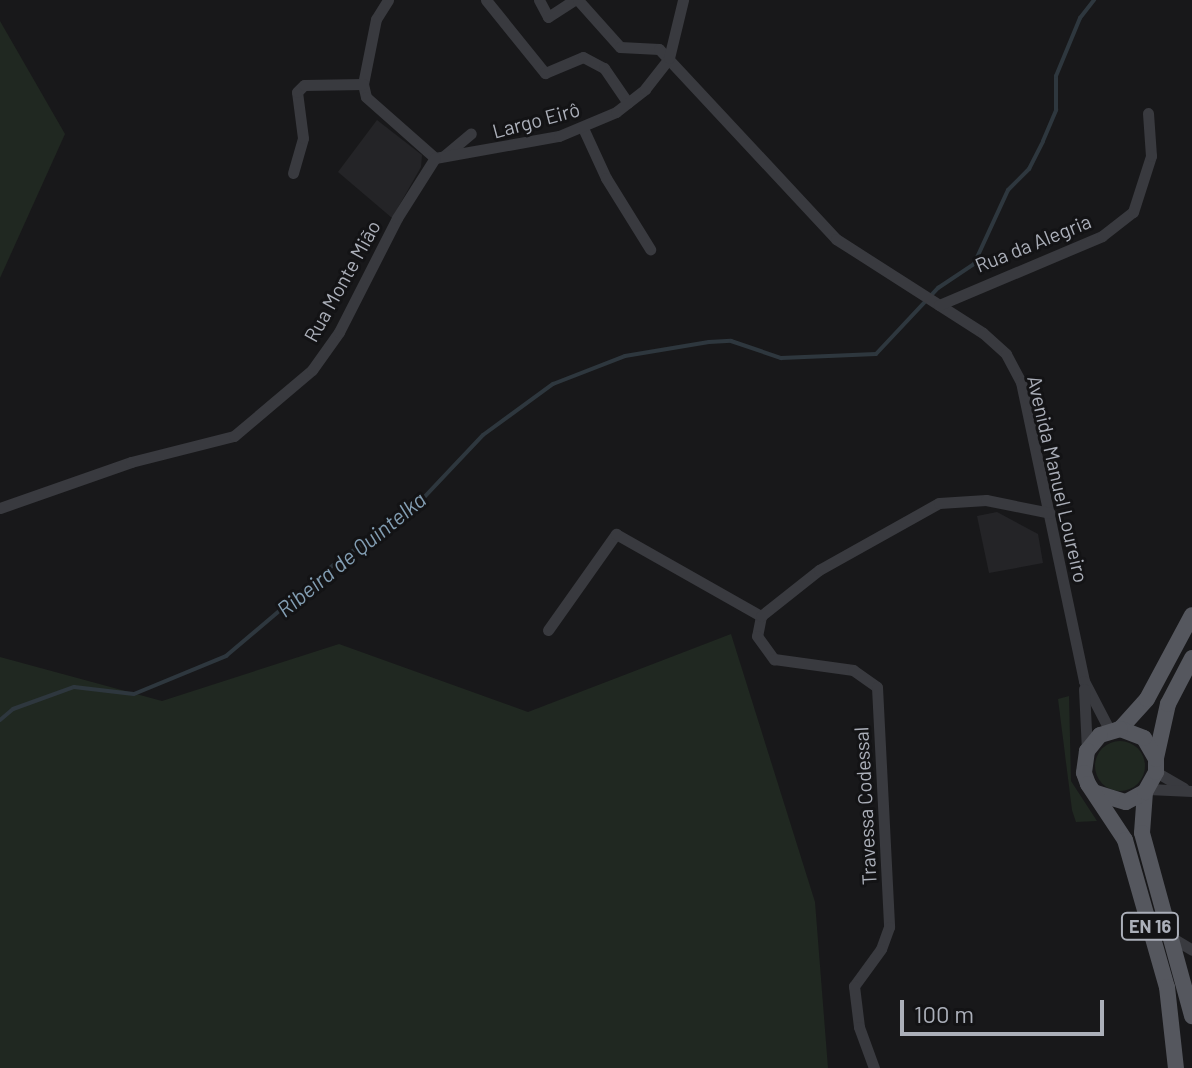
<!DOCTYPE html>
<html>
<head>
<meta charset="utf-8">
<style>
	body { margin:0 }
	#map { position:relative; width:1192px; height:1068px; overflow:hidden; background:#18181a; font-family:Barlow,sans-serif }
	div>[style] { position:absolute }
	[style*='--x'] { left:calc(var(--x)*1px); top:calc(var(--y)*1px); width:calc(var(--w)*1px); rotate:calc(var(--a)*1deg) }
	.built>* { inset:0; background:#242427 }
	.green>* { inset:0; background:#202821 }
	.round { border-radius:50% }
	.stream>* { height:4px; margin:-2px; padding:0 2px; transform-origin:2px; border-radius:2px; background:#2e373e }
	.street>* { height:11px; margin:-5.5px; padding:0 5.5px; transform-origin:5.5px; border-radius:5.5px; background:#393a3f }
	.primary>* { height:16px; margin:-8px; padding:0 8px; transform-origin:8px; border-radius:8px; background:#55575e }
	span { translate:-50% -50%; white-space:nowrap; text-align:center; line-height:1.15; -webkit-text-stroke:6px #131315; paint-order:stroke }
	.shield-label span { padding:2px 6px; background:#131315; border:2px solid; border-radius:6px; -webkit-text-stroke-width:0 }
	.shield-label { font-size:18px; color:#abafb9; font-weight:700 }
	.street-label { font-size:20px; color:#abafb9 }
	.water-label { font-size:22px; color:#839eb3; font-style:italic }
	.scale { position:absolute; left:900px; top:1000px; width:204px; height:36px; box-sizing:border-box; border:4px solid #abafb9; border-top:0; padding-left:10px; font-size:24px; line-height:28px; white-space:nowrap; color:#abafb9; -webkit-text-stroke:6px #131315; paint-order:stroke }
</style>
</head>
<body>
<div id="map">
	<div class="built">
		<i style="clip-path:polygon(377px 120px,422px 155px,421px 167px,392px 218px,338px 172px)"></i>
		<i style="clip-path:polygon(997px 512px,1038px 534px,1043px 563px,989px 573px,977px 516px)"></i>
	</div>
	<div class="green">
		<i style="clip-path:polygon(0 21px,65px 134px,0 278px)"></i>
		<i style="clip-path:polygon(731px 634px,815px 902px,828px 1068px,0 1068px,0 657px,162px 701px,339px 644px,528px 712px)"></i>
		<i style="clip-path:polygon(1069px 696px,1071px 781px,1097px 821px,1076px 822px,1072px 810px,1058px 699px)"></i>
		<i class="round" style="left:1095px;top:741px;width:50px;height:50px"></i>
	</div>
	<div class="stream">
		<i style="--x:0;--y:720;--w:17;--a:-40"></i>
		<i style="--x:13;--y:709;--w:65;--a:-19.8"></i>
		<i style="--x:74;--y:687;--w:60;--a:6.7"></i>
		<i style="--x:134;--y:694;--w:100;--a:-22.4"></i>
		<i style="--x:226;--y:656;--w:145;--a:-40.3"></i>
		<i style="--x:337;--y:562;--w:93;--a:-34.9"></i>
		<i style="--x:413;--y:509;--w:102;--a:-46.6"></i>
		<i style="--x:483;--y:435;--w:87;--a:-36.1"></i>
		<i style="--x:553;--y:384;--w:77;--a:-21.3"></i>
		<i style="--x:625;--y:356;--w:85;--a:-9.5"></i>
		<i style="--x:709;--y:342;--w:22;--a:-3"></i>
		<i style="--x:731;--y:341;--w:53;--a:18.8"></i>
		<i style="--x:781;--y:358;--w:95;--a:-2.4"></i>
		<i style="--x:876;--y:354;--w:91;--a:-46.8"></i>
		<i style="--x:938;--y:288;--w:43;--a:-33.7"></i>
		<i style="--x:974;--y:264;--w:81;--a:-65.3"></i>
		<i style="--x:1008;--y:190;--w:30;--a:-45"></i>
		<i style="--x:1029;--y:169;--w:31;--a:-63"></i>
		<i style="--x:1043;--y:141;--w:34;--a:-67"></i>
		<i style="--x:1056;--y:110;--w:34;--a:-90"></i>
		<i style="--x:1056;--y:76;--w:63;--a:-67.5"></i>
		<i style="--x:1080;--y:18;--w:23;--a:-52"></i>
	</div>
	<div class="street">
		<i style="--x:388;--y:0;--w:22;--a:122"></i>
		<i style="--x:376;--y:19;--w:66;--a:101.3"></i>
		<i style="--x:363;--y:84;--w:13;--a:77"></i>
		<i style="--x:366;--y:97;--w:92;--a:41.5"></i>
		<i style="--x:486;--y:0;--w:94;--a:51.1"></i>
		<i style="--x:545;--y:73;--w:41;--a:-22.8"></i>
		<i style="--x:583;--y:57;--w:24;--a:28"></i>
		<i style="--x:604;--y:68;--w:42;--a:55.6"></i>
		<i style="--x:539;--y:0;--w:19;--a:62"></i>
		<i style="--x:548;--y:17;--w:31;--a:-33"></i>
		<i style="--x:578;--y:0;--w:63;--a:48.2"></i>
		<i style="--x:620;--y:47;--w:39;--a:3"></i>
		<i style="--x:659;--y:49;--w:260;--a:47"></i>
		<i style="--x:836;--y:239;--w:174;--a:32.6"></i>
		<i style="--x:983;--y:333;--w:31;--a:42"></i>
		<i style="--x:1006;--y:354;--w:32;--a:62"></i>
		<i style="--x:1021;--y:382;--w:306;--a:78.1"></i>
		<i style="--x:1084;--y:681;--w:56;--a:62.5"></i>
		<i style="--x:583;--y:128;--w:55;--a:65.3"></i>
		<i style="--x:606;--y:178;--w:84;--a:58.2"></i>
		<i style="--x:444;--y:156;--w:35;--a:-40"></i>
		<i style="--x:435;--y:158;--w:126;--a:-10.1"></i>
		<i style="--x:559;--y:136;--w:62;--a:-22.8"></i>
		<i style="--x:616;--y:112;--w:37;--a:-38"></i>
		<i style="--x:645;--y:89;--w:39;--a:-52"></i>
		<i style="--x:669;--y:58;--w:60;--a:-76.4"></i>
		<i style="--x:293;--y:173;--w:36;--a:-74"></i>
		<i style="--x:303;--y:138;--w:46;--a:-97.4"></i>
		<i style="--x:297;--y:92;--w:10;--a:-45"></i>
		<i style="--x:304;--y:85;--w:59;--a:-1"></i>
		<i style="--x:939;--y:305;--w:177;--a:-22.9"></i>
		<i style="--x:1102;--y:236;--w:39;--a:-38"></i>
		<i style="--x:1133;--y:212;--w:59;--a:-72.2"></i>
		<i style="--x:1151;--y:156;--w:43;--a:-94"></i>
		<i style="--x:0;--y:508;--w:139;--a:-19.3"></i>
		<i style="--x:131;--y:462;--w:106;--a:-14.2"></i>
		<i style="--x:234;--y:436;--w:102;--a:-40.2"></i>
		<i style="--x:312;--y:370;--w:47;--a:-54.6"></i>
		<i style="--x:339;--y:332;--w:128;--a:-63"></i>
		<i style="--x:397;--y:218;--w:71;--a:-57.7"></i>
		<i style="--x:761;--y:616;--w:20;--a:101"></i>
		<i style="--x:757;--y:636;--w:29;--a:54"></i>
		<i style="--x:774;--y:659;--w:80;--a:7.9"></i>
		<i style="--x:853;--y:670;--w:29;--a:35"></i>
		<i style="--x:877;--y:687;--w:240;--a:87.1"></i>
		<i style="--x:889;--y:927;--w:23;--a:110"></i>
		<i style="--x:881;--y:949;--w:46;--a:126.1"></i>
		<i style="--x:854;--y:986;--w:41;--a:83"></i>
		<i style="--x:859;--y:1027;--w:44;--a:69.9"></i>
		<i style="--x:548;--y:630;--w:118;--a:-54.7"></i>
		<i style="--x:616;--y:534;--w:167;--a:29.5"></i>
		<i style="--x:761;--y:616;--w:74;--a:-38.4"></i>
		<i style="--x:819;--y:570;--w:137;--a:-29.2"></i>
		<i style="--x:939;--y:503;--w:47;--a:-3.7"></i>
		<i style="--x:986;--y:500;--w:65;--a:11.5"></i>
		<i style="--x:1084;--y:689;--w:62;--a:87.2"></i>
		<i style="--x:1156;--y:772;--w:32;--a:30"></i>
		<i style="--x:1148;--y:789;--w:44;--a:2.6"></i>
		<i style="--x:1174;--y:939;--w:21;--a:31"></i>
	</div>
	<div class="primary">
		<i style="--x:1120;--y:729;--w:40;--a:-48"></i>
		<i style="--x:1147;--y:699;--w:95;--a:-61.8"></i>
		<i style="--x:1156;--y:758;--w:55;--a:-77.5"></i>
		<i style="--x:1168;--y:704;--w:52;--a:-62.4"></i>
		<i style="--x:1145;--y:792;--w:41;--a:94.2"></i>
		<i style="--x:1142;--y:833;--w:190;--a:74.7"></i>
		<i style="--x:1096;--y:793;--w:31;--a:17"></i>
		<i style="--x:1126;--y:802;--w:21;--a:-28"></i>
		<i style="--x:1145;--y:792;--w:23;--a:-61"></i>
		<i style="--x:1156;--y:772;--w:13;--a:-90"></i>
		<i style="--x:1156;--y:759;--w:24;--a:-120"></i>
		<i style="--x:1144;--y:738;--w:26;--a:-159"></i>
		<i style="--x:1120;--y:729;--w:21;--a:163"></i>
		<i style="--x:1100;--y:735;--w:21;--a:129"></i>
		<i style="--x:1087;--y:751;--w:22;--a:98"></i>
		<i style="--x:1084;--y:773;--w:12;--a:70"></i>
		<i style="--x:1088;--y:784;--w:67;--a:56.5"></i>
		<i style="--x:1125;--y:840;--w:153;--a:74.1"></i>
		<i style="--x:1167;--y:987;--w:81;--a:83.7"></i>
	</div>
	<div class="shield-label">
		<span style="left:1150px;top:926px">EN 16</span>
	</div>
	<div class="street-label">
		<span style="left:536px;top:120px;rotate:-15deg">Largo Eirô</span>
		<span style="left:1033px;top:243px;rotate:-22deg">Rua da Alegria</span>
		<span style="left:342px;top:281px;rotate:-61deg">Rua Monte Mião</span>
		<span style="left:1058px;top:479px;rotate:77deg">Avenida Manuel Loureiro</span>
		<span style="left:865px;top:806px;rotate:-93deg">Travessa Codessal</span>
	</div>
	<div class="water-label">
		<span style="left:351px;top:554px;rotate:-39deg">Ribeira de Quintelka</span>
	</div>
	<div class="scale">100 m</div>
</div>
</body>
</html>
